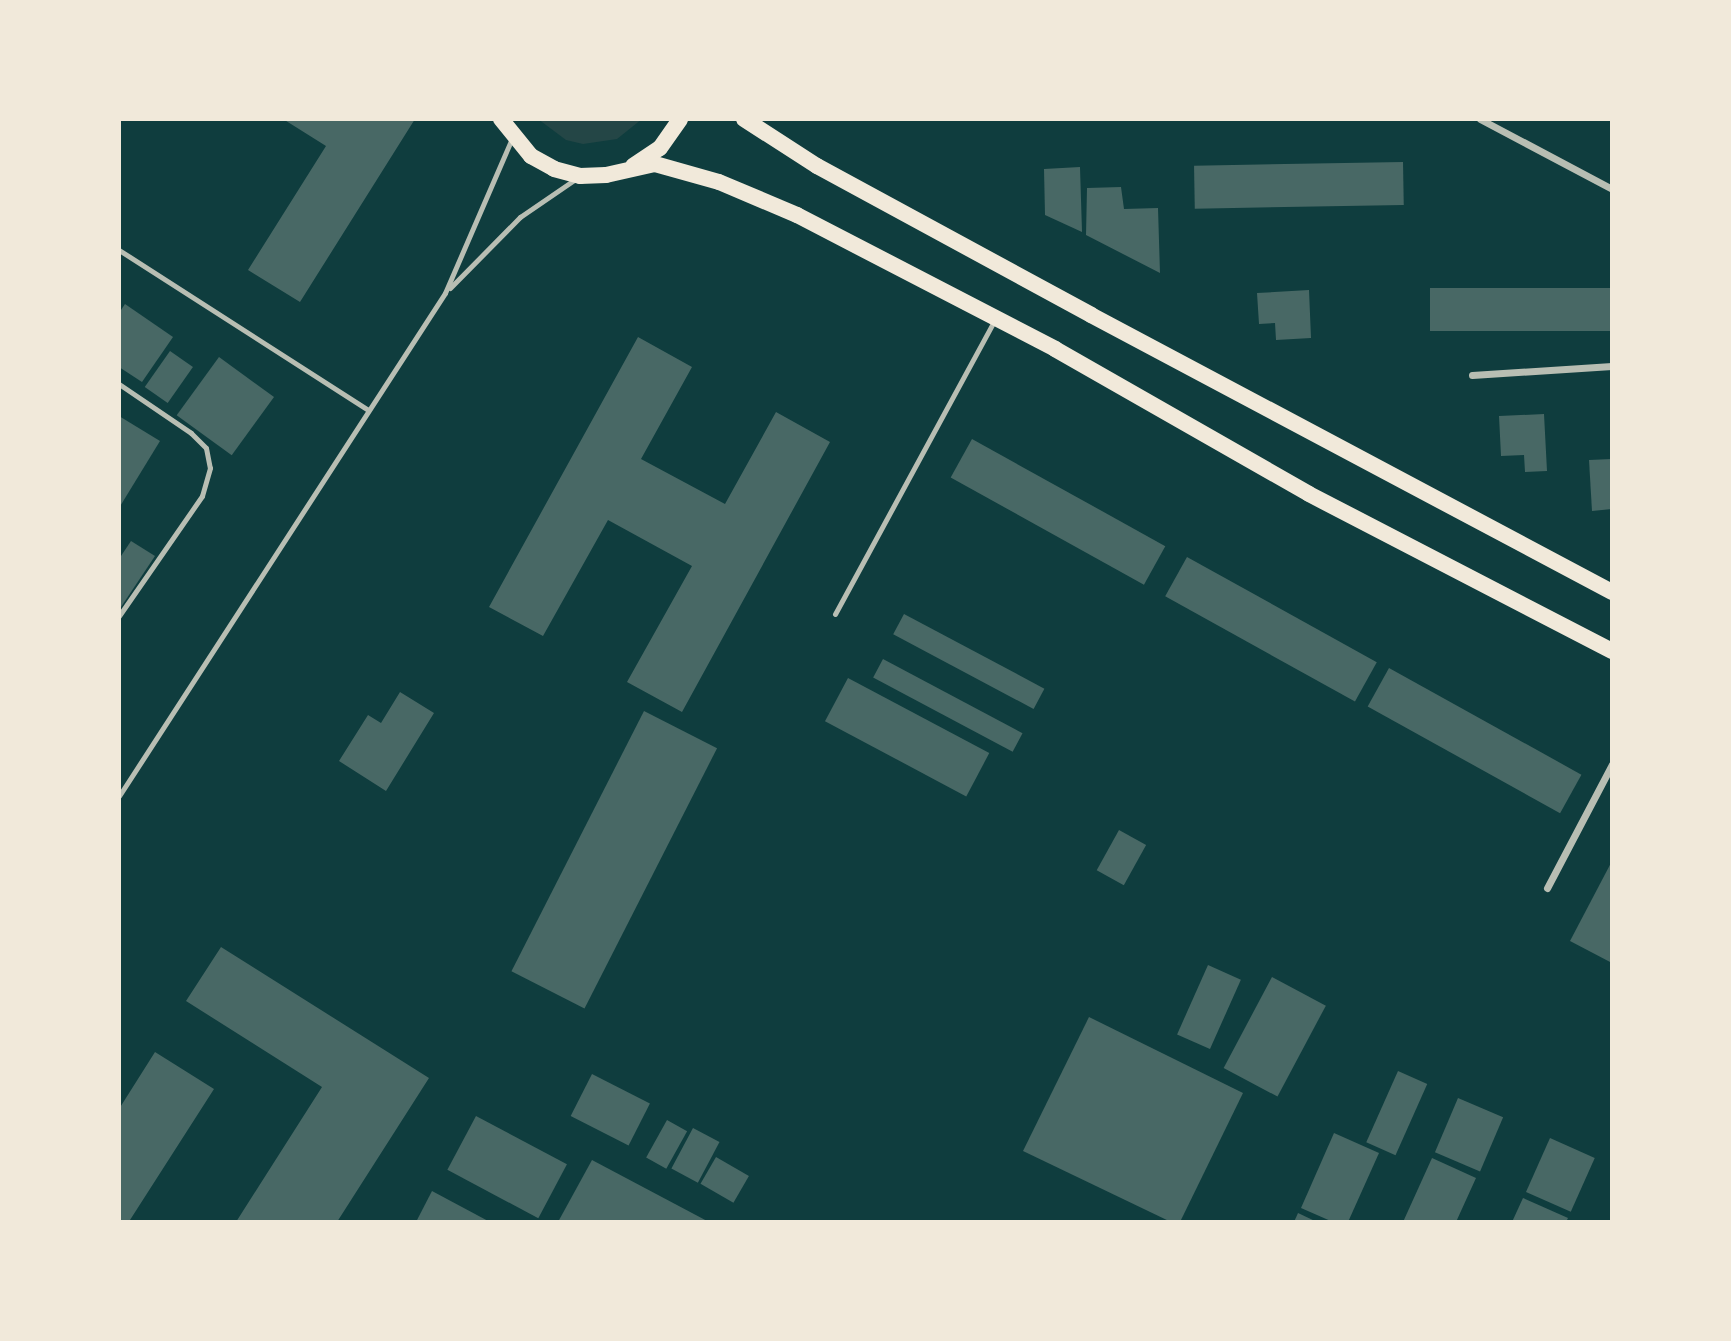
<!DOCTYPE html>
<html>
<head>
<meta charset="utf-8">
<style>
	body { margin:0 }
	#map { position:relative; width:1731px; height:1341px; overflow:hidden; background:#0f3d3e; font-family:Barlow,sans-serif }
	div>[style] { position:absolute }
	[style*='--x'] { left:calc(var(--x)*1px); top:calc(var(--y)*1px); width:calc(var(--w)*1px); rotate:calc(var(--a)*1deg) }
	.green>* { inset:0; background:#244646 }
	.building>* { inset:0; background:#486865; transform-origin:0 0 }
	.service>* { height:5px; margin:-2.5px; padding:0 2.5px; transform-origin:2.5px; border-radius:2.5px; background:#b8beb3 }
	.minor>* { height:7px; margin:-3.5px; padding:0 3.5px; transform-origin:3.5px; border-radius:3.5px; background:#b8beb3 }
	.primary>* { height:16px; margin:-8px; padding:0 8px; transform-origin:8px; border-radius:8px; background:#f1e9da }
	span { translate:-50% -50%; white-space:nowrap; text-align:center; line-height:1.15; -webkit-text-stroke:7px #f1e9da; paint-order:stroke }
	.frame { position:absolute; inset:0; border:121px solid #f1e9da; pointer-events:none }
</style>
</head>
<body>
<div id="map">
	<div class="green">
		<i style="clip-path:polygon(538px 119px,642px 119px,617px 139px,583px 144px,566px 140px)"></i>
	</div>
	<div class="building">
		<i style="clip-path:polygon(283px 119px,415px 119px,300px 302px,248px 270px,326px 146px)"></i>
		<i style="left:1403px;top:162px;width:43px;height:209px;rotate:89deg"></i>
		<i style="clip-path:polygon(1080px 167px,1082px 232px,1045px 215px,1044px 169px)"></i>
		<i style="clip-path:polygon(1121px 187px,1124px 209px,1158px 208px,1160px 273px,1086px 235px,1087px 188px)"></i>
		<i style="left:1612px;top:288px;width:43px;height:182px;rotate:90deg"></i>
		<i style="clip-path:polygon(1309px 290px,1311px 338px,1276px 340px,1275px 323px,1259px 324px,1257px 293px)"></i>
		<i style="clip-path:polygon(125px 304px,173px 337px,142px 382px,119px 367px,119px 313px)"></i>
		<i style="clip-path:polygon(638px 337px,692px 367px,641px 459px,725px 504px,776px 412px,830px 442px,682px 712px,627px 682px,692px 566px,608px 520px,543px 636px,489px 607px)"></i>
		<i style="left:170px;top:351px;width:28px;height:44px;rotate:35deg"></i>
		<i style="left:219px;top:357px;width:68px;height:72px;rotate:36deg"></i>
		<i style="clip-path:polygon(1544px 414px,1547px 471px,1525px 472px,1524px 455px,1501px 456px,1499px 416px)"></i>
		<i style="clip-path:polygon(119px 416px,160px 441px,119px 508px)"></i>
		<i style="left:972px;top:439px;width:221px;height:44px;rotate:29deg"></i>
		<i style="clip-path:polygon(1612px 459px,1612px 509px,1592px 511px,1589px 460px)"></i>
		<i style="clip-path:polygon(131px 541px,155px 556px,119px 610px,119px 559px)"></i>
		<i style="left:1187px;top:557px;width:217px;height:45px;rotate:29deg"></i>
		<i style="left:904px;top:614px;width:159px;height:23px;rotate:28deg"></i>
		<i style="left:883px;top:659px;width:158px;height:21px;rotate:28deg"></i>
		<i style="left:1389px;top:668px;width:220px;height:44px;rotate:29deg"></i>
		<i style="left:848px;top:678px;width:160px;height:49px;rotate:28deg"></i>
		<i style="clip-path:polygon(400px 692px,434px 713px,386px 791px,339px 761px,368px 715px,381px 723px)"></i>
		<i style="left:644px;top:711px;width:82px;height:292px;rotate:27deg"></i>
		<i style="left:1119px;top:830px;width:31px;height:46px;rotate:29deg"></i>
		<i style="clip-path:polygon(1612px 861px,1612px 963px,1570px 941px)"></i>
		<i style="clip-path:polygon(221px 947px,429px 1078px,337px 1222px,236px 1222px,322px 1087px,186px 1001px)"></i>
		<i style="left:1208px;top:965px;width:36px;height:76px;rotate:24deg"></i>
		<i style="left:1272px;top:977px;width:61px;height:103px;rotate:28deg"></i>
		<i style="clip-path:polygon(1089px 1017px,1243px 1093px,1180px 1222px,1171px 1222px,1023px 1151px)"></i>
		<i style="clip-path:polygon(155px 1052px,214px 1089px,130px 1220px,133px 1222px,119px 1222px,119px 1109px)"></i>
		<i style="left:1398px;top:1071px;width:32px;height:78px;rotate:24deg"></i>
		<i style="left:592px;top:1074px;width:65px;height:47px;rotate:27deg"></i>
		<i style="left:1458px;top:1098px;width:49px;height:59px;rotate:23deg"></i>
		<i style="left:476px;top:1116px;width:103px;height:61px;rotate:28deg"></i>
		<i style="left:667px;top:1120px;width:23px;height:43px;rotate:29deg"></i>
		<i style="left:693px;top:1128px;width:30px;height:46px;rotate:28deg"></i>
		<i style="clip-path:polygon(1334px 1133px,1379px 1153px,1348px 1222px,1333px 1222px,1301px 1208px)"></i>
		<i style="left:1550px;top:1138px;width:49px;height:59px;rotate:24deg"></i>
		<i style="left:716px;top:1157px;width:38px;height:31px;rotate:30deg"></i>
		<i style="clip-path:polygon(1432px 1158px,1476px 1178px,1456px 1222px,1403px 1222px)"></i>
		<i style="clip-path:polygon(592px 1160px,709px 1222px,558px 1222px)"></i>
		<i style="clip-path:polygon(432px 1191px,490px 1222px,416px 1222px)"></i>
		<i style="clip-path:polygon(1523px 1198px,1568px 1218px,1566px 1222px,1512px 1222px)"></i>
		<i style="clip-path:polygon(1298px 1213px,1317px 1222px,1294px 1222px)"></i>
	</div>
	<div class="service">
		<i style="--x:119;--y:250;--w:295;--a:32.7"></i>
		<i style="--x:450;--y:288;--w:100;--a:-45.4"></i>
		<i style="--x:520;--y:217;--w:69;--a:-34.4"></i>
		<i style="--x:119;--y:384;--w:87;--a:34.2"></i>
		<i style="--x:191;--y:433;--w:21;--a:45"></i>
		<i style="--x:206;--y:448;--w:20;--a:79"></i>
		<i style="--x:210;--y:468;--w:29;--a:106"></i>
		<i style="--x:202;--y:496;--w:146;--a:124.7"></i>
		<i style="--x:835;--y:614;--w:333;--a:-61.5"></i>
		<i style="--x:119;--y:796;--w:599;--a:-57.05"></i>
		<i style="--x:445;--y:293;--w:169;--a:-66.6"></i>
	</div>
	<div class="minor">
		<i style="--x:1480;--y:119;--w:149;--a:27.9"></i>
		<i style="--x:1472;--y:375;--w:140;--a:-3.7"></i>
		<i style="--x:1547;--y:888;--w:140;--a:-62.3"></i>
	</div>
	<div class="primary">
		<i style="--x:501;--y:119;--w:48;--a:51"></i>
		<i style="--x:531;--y:156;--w:26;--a:29"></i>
		<i style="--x:554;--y:169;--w:27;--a:15"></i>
		<i style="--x:580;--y:176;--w:26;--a:-2"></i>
		<i style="--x:606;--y:175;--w:50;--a:-12.7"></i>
		<i style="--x:655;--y:164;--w:66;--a:15.7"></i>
		<i style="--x:719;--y:182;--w:85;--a:22.9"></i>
		<i style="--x:797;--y:215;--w:291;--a:27.4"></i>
		<i style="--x:1055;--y:349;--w:292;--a:29.7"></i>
		<i style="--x:1309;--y:494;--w:341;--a:27.4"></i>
		<i style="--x:744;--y:119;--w:87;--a:32.8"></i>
		<i style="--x:817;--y:166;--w:312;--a:28.5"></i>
		<i style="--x:1091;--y:315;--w:590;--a:28"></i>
		<i style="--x:633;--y:166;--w:32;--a:-34"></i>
		<i style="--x:660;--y:148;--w:35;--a:-55"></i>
	</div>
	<div class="frame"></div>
</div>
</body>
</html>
